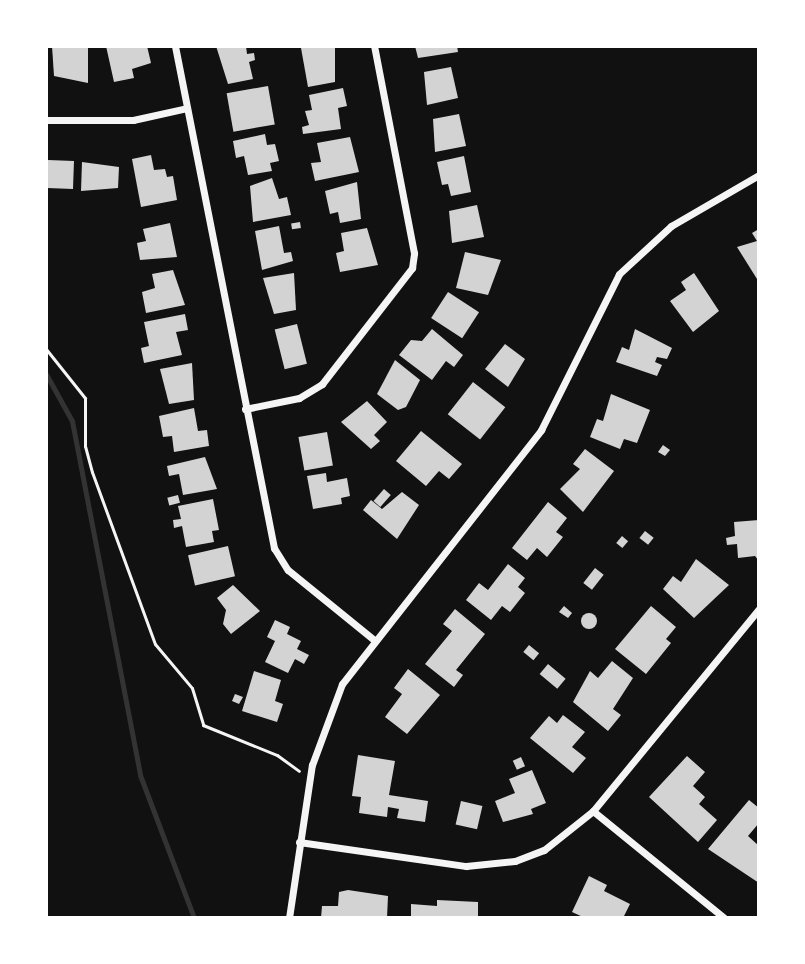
<!DOCTYPE html>
<html>
<head>
<meta charset="utf-8">
<style>
	body { margin:0 }
	#map { position:relative; width:805px; height:964px; overflow:hidden; background:#111; font-family:Cabin,sans-serif }
	div>[style] { position:absolute }
	[style*='--x'] { left:calc(var(--x)*1px); top:calc(var(--y)*1px); width:calc(var(--w)*1px); rotate:calc(var(--a)*1deg) }
	.stream>* { height:5px; margin:-2.5px; padding:0 2.5px; transform-origin:2.5px; border-radius:2.5px; background:#333 }
	.building>* { inset:0; background:#d3d3d3; transform-origin:0 0 }
	.round { border-radius:50% }
	.path>* { height:3px; margin:-1.5px; padding:0 1.5px; transform-origin:1.5px; border-radius:1.5px; background:#f5f5f5 }
	.minor>* { height:7px; margin:-3.5px; padding:0 3.5px; transform-origin:3.5px; border-radius:3.5px; background:#f5f5f5 }
	span { translate:-50% -50%; white-space:nowrap; text-align:center; line-height:1.15; -webkit-text-stroke:8px #fff; paint-order:stroke }
	.frame { position:absolute; inset:0; border:48px solid #fff; pointer-events:none }
</style>
</head>
<body>
<div id="map">
	<div class="stream">
		<i style="--x:46;--y:374;--w:54;--a:61"></i>
		<i style="--x:72;--y:421;--w:360;--a:79.1"></i>
		<i style="--x:140;--y:775;--w:153;--a:69.3"></i>
	</div>
	<div class="building">
		<i style="clip-path:polygon(52px 46px,88px 48px,88px 83px,54px 76px)"></i>
		<i style="clip-path:polygon(106px 46px,147px 46px,151px 63px,132px 69px,134px 78px,114px 82px)"></i>
		<i style="clip-path:polygon(216px 46px,246px 46px,247px 54px,254px 53px,255px 60px,249px 62px,253px 79px,228px 84px)"></i>
		<i style="clip-path:polygon(335px 46px,335px 82px,308px 87px,301px 48px)"></i>
		<i style="clip-path:polygon(415px 46px,457px 46px,458px 52px,418px 58px)"></i>
		<i style="clip-path:polygon(451px 67px,458px 98px,427px 105px,424px 72px)"></i>
		<i style="left:268px;top:86px;width:39px;height:42px;rotate:80deg"></i>
		<i style="clip-path:polygon(343px 88px,347px 106px,338px 108px,341px 129px,303px 134px,302px 127px,309px 125px,305px 111px,312px 110px,309px 95px)"></i>
		<i style="clip-path:polygon(459px 114px,466px 146px,435px 152px,433px 119px)"></i>
		<i style="clip-path:polygon(265px 134px,267px 145px,275px 144px,279px 161px,270px 163px,272px 171px,248px 175px,244px 156px,236px 158px,233px 141px)"></i>
		<i style="clip-path:polygon(350px 137px,359px 172px,315px 181px,311px 163px,321px 162px,317px 143px)"></i>
		<i style="clip-path:polygon(151px 155px,154px 170px,165px 169px,167px 177px,173px 176px,177px 200px,141px 207px,132px 159px)"></i>
		<i style="clip-path:polygon(464px 156px,471px 192px,451px 196px,448px 184px,442px 185px,437px 162px)"></i>
		<i style="left:48px;top:160px;width:26px;height:28px;rotate:2deg"></i>
		<i style="clip-path:polygon(82px 162px,119px 167px,118px 188px,81px 191px)"></i>
		<i style="clip-path:polygon(272px 178px,279px 199px,287px 197px,291px 215px,253px 222px,250px 186px)"></i>
		<i style="clip-path:polygon(357px 182px,361px 219px,340px 223px,338px 212px,330px 214px,325px 191px)"></i>
		<i style="clip-path:polygon(477px 205px,484px 237px,452px 243px,449px 211px)"></i>
		<i style="left:300px;top:222px;width:6px;height:9px;rotate:81deg"></i>
		<i style="clip-path:polygon(170px 223px,177px 257px,140px 260px,137px 243px,146px 241px,143px 229px)"></i>
		<i style="clip-path:polygon(279px 226px,284px 253px,291px 252px,293px 261px,262px 270px,255px 231px)"></i>
		<i style="clip-path:polygon(367px 228px,378px 265px,340px 272px,336px 253px,344px 251px,341px 233px)"></i>
		<i style="clip-path:polygon(759px 229px,759px 278px,757px 279px,737px 247px,757px 241px,752px 233px)"></i>
		<i style="clip-path:polygon(465px 252px,501px 260px,488px 295px,456px 288px)"></i>
		<i style="clip-path:polygon(173px 270px,185px 305px,146px 313px,142px 292px,155px 288px,152px 274px)"></i>
		<i style="clip-path:polygon(294px 273px,296px 310px,274px 314px,263px 278px)"></i>
		<i style="clip-path:polygon(694px 273px,719px 311px,693px 332px,670px 301px,686px 290px,681px 282px)"></i>
		<i style="left:448px;top:292px;width:37px;height:31px;rotate:33deg"></i>
		<i style="clip-path:polygon(185px 314px,188px 330px,176px 332px,182px 355px,144px 363px,141px 348px,149px 346px,144px 322px)"></i>
		<i style="left:297px;top:324px;width:41px;height:23px;rotate:76deg"></i>
		<i style="clip-path:polygon(432px 329px,463px 355px,454px 367px,446px 361px,432px 380px,399px 355px,411px 340px,422px 341px)"></i>
		<i style="clip-path:polygon(635px 329px,672px 348px,667px 359px,657px 357px,655px 362px,662px 365px,657px 376px,616px 362px,622px 347px,629px 350px)"></i>
		<i style="clip-path:polygon(505px 344px,525px 359px,508px 387px,485px 369px)"></i>
		<i style="clip-path:polygon(395px 360px,420px 380px,406px 407px,398px 410px,377px 394px)"></i>
		<i style="clip-path:polygon(192px 363px,194px 400px,169px 404px,160px 369px)"></i>
		<i style="left:473px;top:382px;width:41px;height:41px;rotate:38deg"></i>
		<i style="clip-path:polygon(611px 394px,650px 410px,637px 443px,624px 439px,620px 449px,590px 437px,597px 419px,603px 421px)"></i>
		<i style="clip-path:polygon(367px 401px,387px 422px,374px 435px,380px 441px,371px 449px,341px 422px)"></i>
		<i style="clip-path:polygon(194px 408px,198px 431px,207px 430px,209px 446px,174px 452px,172px 436px,163px 437px,159px 416px)"></i>
		<i style="clip-path:polygon(421px 431px,462px 464px,449px 479px,439px 471px,426px 486px,396px 461px)"></i>
		<i style="left:327px;top:432px;width:34px;height:29px;rotate:80deg"></i>
		<i style="clip-path:polygon(663px 445px,670px 450px,665px 456px,658px 452px)"></i>
		<i style="clip-path:polygon(585px 449px,614px 471px,583px 512px,560px 489px,580px 469px,573px 464px)"></i>
		<i style="clip-path:polygon(205px 457px,217px 489px,183px 495px,179px 474px,169px 476px,167px 466px)"></i>
		<i style="clip-path:polygon(326px 473px,327px 482px,347px 478px,350px 496px,341px 498px,342px 504px,313px 509px,307px 476px)"></i>
		<i style="left:384px;top:489px;width:9px;height:16px;rotate:41deg"></i>
		<i style="clip-path:polygon(402px 492px,419px 505px,397px 539px,363px 510px,371px 500px,382px 509px)"></i>
		<i style="left:178px;top:495px;width:8px;height:11px;rotate:76deg"></i>
		<i style="clip-path:polygon(213px 499px,219px 530px,212px 531px,214px 542px,186px 547px,182px 526px,174px 528px,173px 520px,181px 519px,178px 506px)"></i>
		<i style="clip-path:polygon(548px 502px,567px 518px,556px 532px,563px 537px,547px 557px,537px 548px,527px 560px,512px 548px)"></i>
		<i style="clip-path:polygon(759px 520px,759px 561px,755px 556px,738px 558px,737px 544px,727px 545px,726px 538px,735px 536px,734px 522px)"></i>
		<i style="left:645px;top:531px;width:11px;height:9px;rotate:38deg"></i>
		<i style="left:622px;top:536px;width:8px;height:9px;rotate:40deg"></i>
		<i style="left:228px;top:546px;width:31px;height:41px;rotate:77deg"></i>
		<i style="clip-path:polygon(696px 559px,729px 585px,694px 618px,663px 589px,673px 576px,681px 582px)"></i>
		<i style="clip-path:polygon(508px 564px,525px 578px,518px 587px,525px 593px,510px 612px,502px 606px,491px 620px,466px 600px,479px 583px,488px 590px)"></i>
		<i style="left:595px;top:568px;width:11px;height:19px;rotate:38deg"></i>
		<i style="clip-path:polygon(233px 585px,260px 611px,231px 634px,223px 624px,226px 610px,217px 598px)"></i>
		<i style="clip-path:polygon(564px 606px,572px 613px,568px 618px,559px 612px)"></i>
		<i style="clip-path:polygon(651px 606px,676px 627px,666px 639px,671px 643px,646px 674px,615px 649px)"></i>
		<i style="clip-path:polygon(455px 609px,485px 634px,456px 670px,463px 675px,454px 687px,425px 664px,452px 631px,443px 624px)"></i>
		<i class="round" style="left:581px;top:613px;width:16px;height:16px"></i>
		<i style="clip-path:polygon(275px 620px,290px 627px,287px 634px,301px 641px,297px 649px,309px 655px,304px 664px,295px 659px,288px 673px,265px 662px,275px 641px,267px 637px)"></i>
		<i style="left:529px;top:645px;width:13px;height:9px;rotate:39deg"></i>
		<i style="clip-path:polygon(612px 661px,633px 678px,613px 709px,621px 715px,608px 731px,573px 702px,590px 671px,598px 678px)"></i>
		<i style="left:548px;top:664px;width:23px;height:13px;rotate:40deg"></i>
		<i style="clip-path:polygon(408px 669px,440px 695px,407px 734px,385px 717px,402px 694px,394px 688px)"></i>
		<i style="clip-path:polygon(254px 671px,281px 680px,275px 701px,283px 704px,277px 722px,242px 711px)"></i>
		<i style="clip-path:polygon(235px 694px,243px 697px,239px 704px,232px 701px)"></i>
		<i style="clip-path:polygon(563px 715px,585px 732px,572px 747px,586px 758px,573px 773px,530px 738px,549px 716px,557px 723px)"></i>
		<i style="clip-path:polygon(358px 755px,395px 761px,389px 795px,428px 801px,425px 822px,397px 818px,399px 809px,388px 807px,387px 817px,359px 813px,361px 797px,352px 796px)"></i>
		<i style="clip-path:polygon(687px 756px,705px 772px,693px 786px,705px 797px,699px 804px,717px 820px,698px 842px,649px 797px)"></i>
		<i style="left:521px;top:757px;width:10px;height:9px;rotate:66deg"></i>
		<i style="clip-path:polygon(532px 770px,546px 803px,531px 809px,533px 814px,503px 822px,495px 801px,515px 793px,509px 779px)"></i>
		<i style="clip-path:polygon(749px 800px,759px 808px,759px 823px,748px 836px,759px 846px,759px 883px,708px 849px)"></i>
		<i style="left:461px;top:801px;width:22px;height:24px;rotate:13deg"></i>
		<i style="clip-path:polygon(589px 876px,607px 885px,604px 891px,630px 904px,623px 918px,585px 918px,572px 912px)"></i>
		<i style="clip-path:polygon(348px 890px,388px 896px,387px 918px,321px 918px,322px 906px,338px 906px,339px 892px)"></i>
		<i style="clip-path:polygon(437px 900px,478px 902px,478px 918px,411px 918px,411px 904px,437px 906px)"></i>
	</div>
	<div class="path">
		<i style="--x:46;--y:349;--w:63;--a:51.5"></i>
		<i style="--x:85;--y:398;--w:48;--a:90"></i>
		<i style="--x:85;--y:446;--w:27;--a:75"></i>
		<i style="--x:92;--y:472;--w:183;--a:69.9"></i>
		<i style="--x:155;--y:644;--w:57;--a:49.9"></i>
		<i style="--x:192;--y:688;--w:39;--a:73"></i>
		<i style="--x:203;--y:725;--w:80;--a:22.1"></i>
		<i style="--x:277;--y:755;--w:27;--a:36"></i>
	</div>
	<div class="minor">
		<i style="--x:175;--y:46;--w:512;--a:78.84"></i>
		<i style="--x:274;--y:548;--w:26;--a:58"></i>
		<i style="--x:288;--y:570;--w:111;--a:39.1"></i>
		<i style="--x:46;--y:120;--w:87;--a:0"></i>
		<i style="--x:133;--y:120;--w:55;--a:-12.5"></i>
		<i style="--x:245;--y:409;--w:55;--a:-11.5"></i>
		<i style="--x:299;--y:398;--w:27;--a:-31"></i>
		<i style="--x:322;--y:384;--w:147;--a:-52.2"></i>
		<i style="--x:412;--y:268;--w:15;--a:-82"></i>
		<i style="--x:414;--y:253;--w:211;--a:-100.9"></i>
		<i style="--x:593;--y:811;--w:169;--a:39.2"></i>
		<i style="--x:299;--y:842;--w:169;--a:8.2"></i>
		<i style="--x:466;--y:866;--w:49;--a:-5.8"></i>
		<i style="--x:515;--y:861;--w:31;--a:-21"></i>
		<i style="--x:544;--y:850;--w:63;--a:-38.5"></i>
		<i style="--x:593;--y:811;--w:261;--a:-50.6"></i>
		<i style="--x:289;--y:918;--w:155;--a:-81.5"></i>
		<i style="--x:312;--y:765;--w:86;--a:-69.7"></i>
		<i style="--x:342;--y:684;--w:323;--a:-51.9"></i>
		<i style="--x:541;--y:430;--w:174;--a:-63.4"></i>
		<i style="--x:619;--y:274;--w:71;--a:-42.7"></i>
		<i style="--x:671;--y:226;--w:102;--a:-30.1"></i>
	</div>
	<div class="frame"></div>
</div>
</body>
</html>
